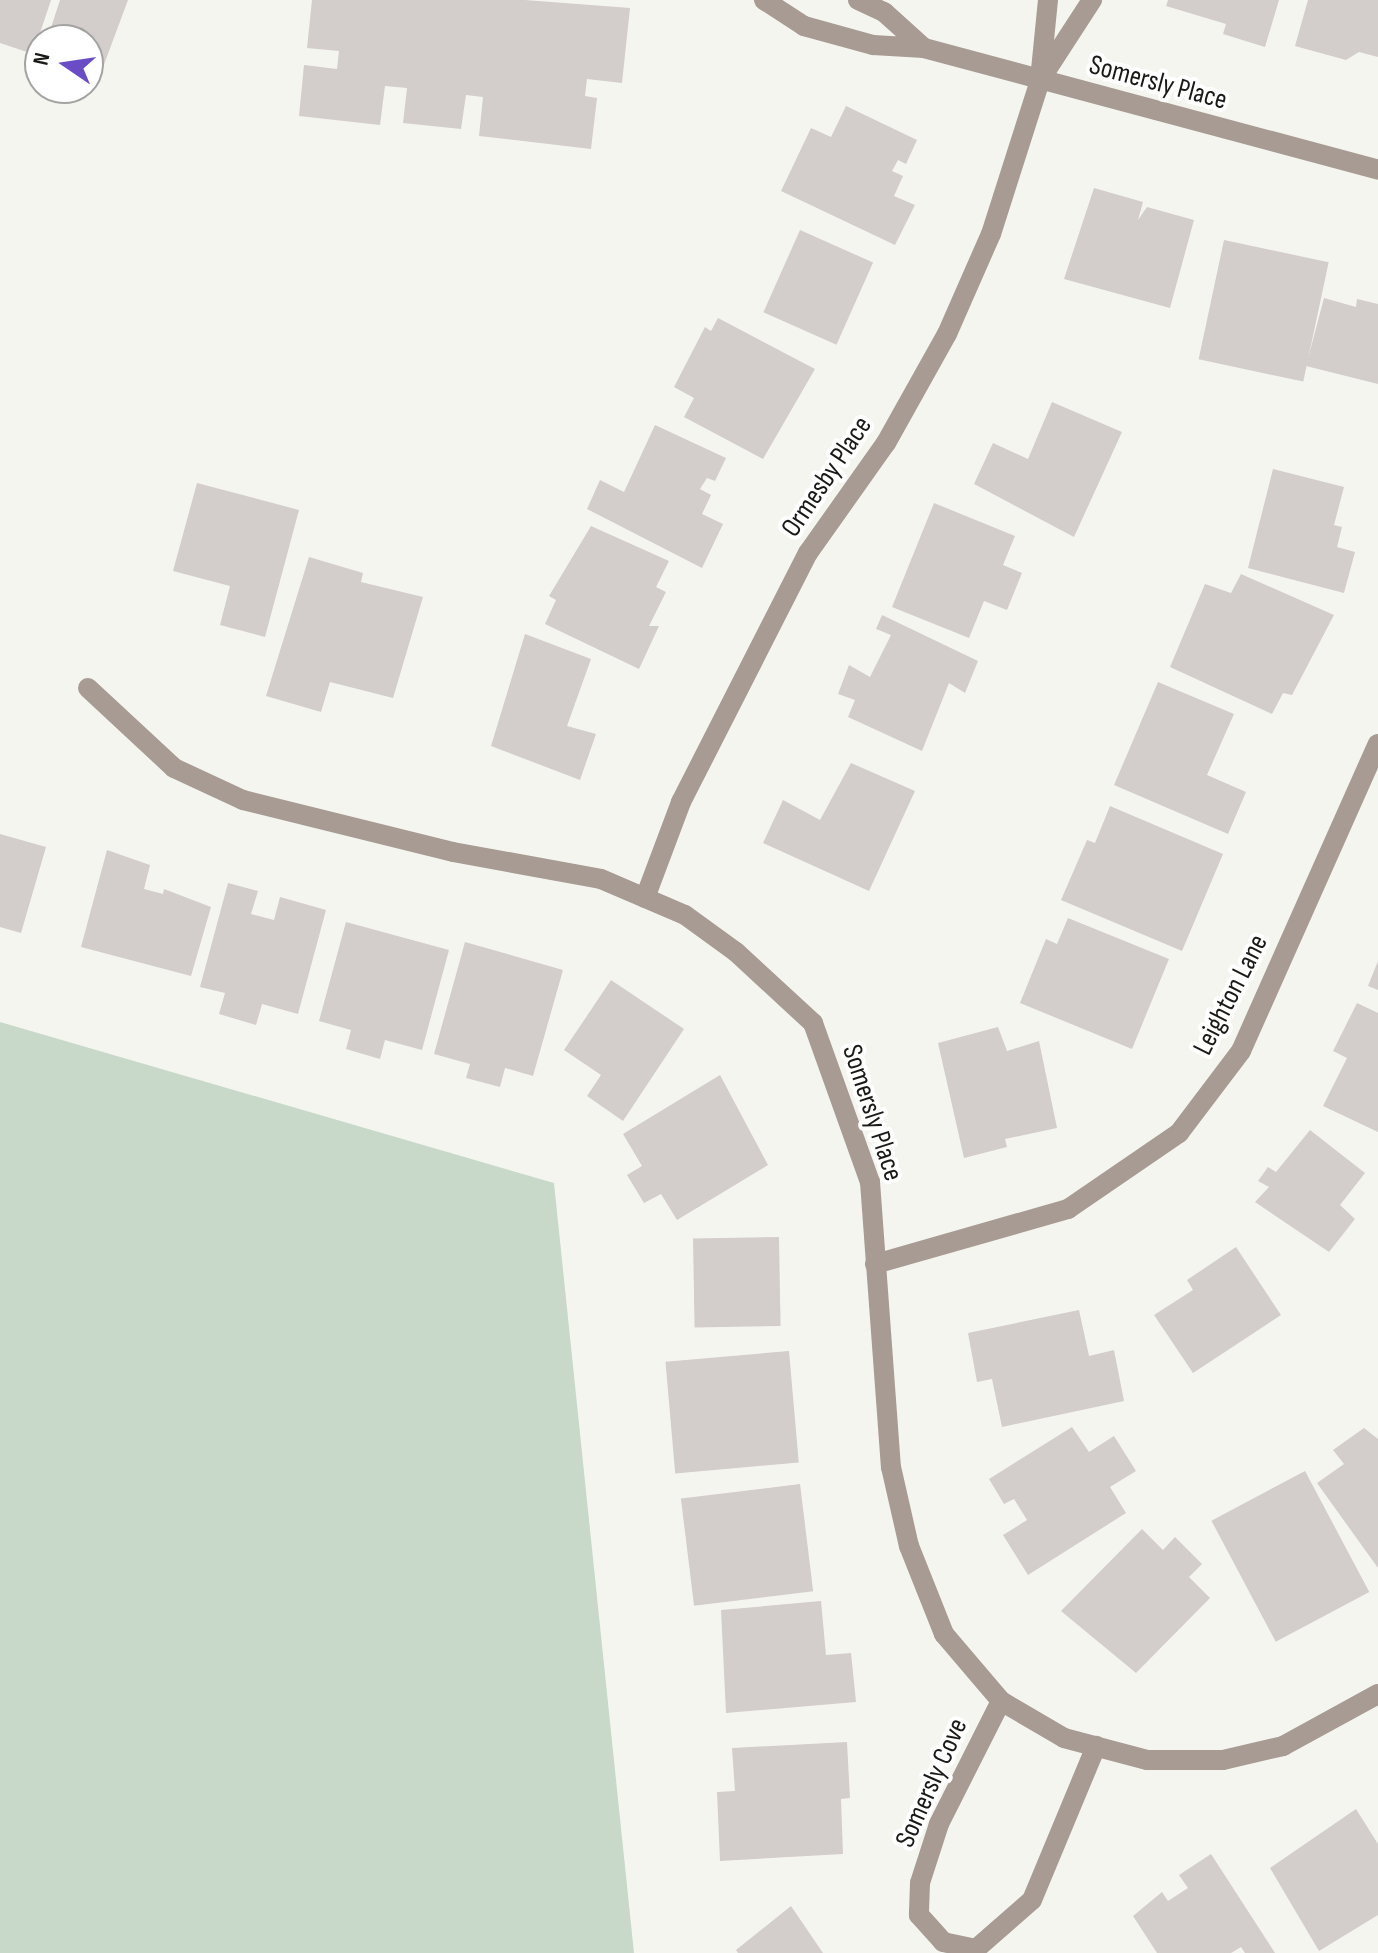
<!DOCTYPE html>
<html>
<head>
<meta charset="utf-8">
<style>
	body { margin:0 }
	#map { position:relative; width:1378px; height:1953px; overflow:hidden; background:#f5f5f0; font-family:"Sofia Sans Condensed",sans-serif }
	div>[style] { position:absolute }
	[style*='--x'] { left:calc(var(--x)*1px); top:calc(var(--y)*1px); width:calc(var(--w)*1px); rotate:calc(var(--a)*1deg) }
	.green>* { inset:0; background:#c8d9c9 }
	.building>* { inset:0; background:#d3cdcc; transform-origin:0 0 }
	.minor>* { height:20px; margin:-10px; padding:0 10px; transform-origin:10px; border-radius:10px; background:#a79b93 }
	span { translate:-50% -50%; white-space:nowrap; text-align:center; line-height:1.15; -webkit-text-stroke:8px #fff; paint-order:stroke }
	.street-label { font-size:28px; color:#191917 }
	.north { position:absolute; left:24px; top:24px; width:80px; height:80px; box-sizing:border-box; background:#fff; border:2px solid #a3a3a2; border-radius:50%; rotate:283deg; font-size:22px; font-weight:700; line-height:32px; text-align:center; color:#191917 }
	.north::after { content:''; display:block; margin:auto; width:28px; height:36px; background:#6a4dc6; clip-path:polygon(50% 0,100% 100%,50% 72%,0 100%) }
</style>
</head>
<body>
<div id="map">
	<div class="green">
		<i style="clip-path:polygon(0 1022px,554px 1183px,634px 1953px,0 1953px)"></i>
	</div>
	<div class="building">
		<i style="clip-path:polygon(0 0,51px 0,33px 54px,0 43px)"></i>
		<i style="clip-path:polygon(60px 0,128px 0,99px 78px,88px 75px,88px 40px,47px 40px)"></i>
		<i style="clip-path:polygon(312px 0,525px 0,630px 8px,622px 83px,587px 79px,585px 96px,597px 98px,591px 149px,479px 136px,483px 97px,466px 95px,461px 129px,403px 123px,407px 88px,385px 86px,380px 125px,299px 116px,304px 65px,337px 69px,339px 51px,307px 48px)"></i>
		<i style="clip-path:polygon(1168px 0,1279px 0,1265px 47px,1223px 34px,1226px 24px,1166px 6px)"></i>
		<i style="clip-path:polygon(1308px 0,1378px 0,1378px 57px,1359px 52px,1346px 60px,1295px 46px)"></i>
		<i style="clip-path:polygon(846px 106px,917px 140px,906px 164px,898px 160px,892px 171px,903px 176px,894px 196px,915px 205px,895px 245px,781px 191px,811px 128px,831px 137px)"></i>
		<i style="clip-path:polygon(1094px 188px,1143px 202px,1138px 220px,1147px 207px,1194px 220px,1170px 308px,1064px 279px)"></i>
		<i style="left:800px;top:230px;width:80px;height:90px;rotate:24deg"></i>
		<i style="left:1224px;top:240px;width:107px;height:122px;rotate:12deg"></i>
		<i style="clip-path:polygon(1324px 298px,1356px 307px,1357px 299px,1378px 304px,1378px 384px,1306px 366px)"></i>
		<i style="clip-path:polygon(718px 318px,815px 369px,763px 459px,684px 417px,694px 398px,674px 387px,705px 327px,711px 331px)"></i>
		<i style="clip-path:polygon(1052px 402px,1122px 432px,1074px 537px,974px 484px,993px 443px,1028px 459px)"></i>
		<i style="clip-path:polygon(655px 425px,726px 458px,715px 481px,707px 478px,700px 489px,711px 495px,702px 514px,723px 524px,702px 568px,587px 509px,600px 480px,624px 492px)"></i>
		<i style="clip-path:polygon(1273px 469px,1344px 487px,1334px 525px,1342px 527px,1337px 547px,1355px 552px,1344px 593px,1248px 568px)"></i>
		<i style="clip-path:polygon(197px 483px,299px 510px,265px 637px,220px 625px,230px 586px,173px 571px)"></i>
		<i style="clip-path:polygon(934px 503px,1015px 536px,1003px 565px,1022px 573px,1007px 610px,984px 601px,969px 638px,892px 607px)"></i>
		<i style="clip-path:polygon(591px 526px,669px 561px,656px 587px,666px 592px,649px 626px,659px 626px,639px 669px,545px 624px,556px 600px,549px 596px)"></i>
		<i style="clip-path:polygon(309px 557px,363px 573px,361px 582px,423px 597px,393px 698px,330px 682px,321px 712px,266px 696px)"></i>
		<i style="clip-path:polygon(1241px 574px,1334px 615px,1292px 695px,1283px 693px,1272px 714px,1170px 667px,1205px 584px,1231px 593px)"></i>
		<i style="clip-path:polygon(882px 615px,978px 661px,965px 693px,949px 683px,922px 751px,848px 717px,855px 700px,838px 694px,849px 665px,870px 677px,891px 635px,876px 629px)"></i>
		<i style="clip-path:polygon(525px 634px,591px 659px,567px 726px,596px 734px,580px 780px,491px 746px)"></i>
		<i style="clip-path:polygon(1158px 682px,1234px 714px,1207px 775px,1246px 792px,1228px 834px,1114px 785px)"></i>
		<i style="clip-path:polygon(851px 763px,915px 791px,869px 891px,763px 843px,783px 800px,820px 820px)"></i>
		<i style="clip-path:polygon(1110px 806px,1223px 854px,1182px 951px,1061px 900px,1087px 840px,1095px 843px)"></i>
		<i style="clip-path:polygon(0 834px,46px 847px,21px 933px,0 927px)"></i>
		<i style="clip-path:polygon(107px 850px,150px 865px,144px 889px,163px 894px,164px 889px,211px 907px,191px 976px,81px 947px)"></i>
		<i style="clip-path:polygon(228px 883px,258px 891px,251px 914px,274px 920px,280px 897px,326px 910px,298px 1014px,262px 1004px,256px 1025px,219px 1014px,225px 993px,200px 987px)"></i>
		<i style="clip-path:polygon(1068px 918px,1169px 959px,1132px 1049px,1020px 1003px,1046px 939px,1057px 944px)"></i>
		<i style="clip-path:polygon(346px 922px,449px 950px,422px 1050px,385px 1040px,380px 1059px,346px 1049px,351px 1030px,319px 1021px)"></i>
		<i style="clip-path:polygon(465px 942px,563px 970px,533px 1076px,505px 1068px,500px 1087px,466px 1078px,470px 1064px,434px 1054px)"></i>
		<i style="clip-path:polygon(1378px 961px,1378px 990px,1368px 986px)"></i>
		<i style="clip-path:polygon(611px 980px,684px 1029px,623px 1121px,587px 1096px,601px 1075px,564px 1050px)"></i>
		<i style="clip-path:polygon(1357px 1003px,1378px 1013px,1378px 1132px,1323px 1106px,1347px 1058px,1333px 1051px)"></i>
		<i style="clip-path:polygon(998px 1027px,1007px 1051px,1039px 1041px,1057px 1128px,1005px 1139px,1007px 1147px,964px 1158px,938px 1043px)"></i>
		<i style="clip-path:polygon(720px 1075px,768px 1165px,677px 1220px,661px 1194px,644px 1203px,627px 1175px,642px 1166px,623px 1134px)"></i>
		<i style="clip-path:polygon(1310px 1130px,1365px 1173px,1340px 1205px,1355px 1219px,1329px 1252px,1255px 1202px,1269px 1187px,1258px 1181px,1268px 1167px,1276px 1172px)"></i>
		<i style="left:779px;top:1237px;width:89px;height:86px;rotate:89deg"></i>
		<i style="clip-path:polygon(1236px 1247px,1281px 1315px,1193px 1373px,1154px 1315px,1193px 1290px,1187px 1280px)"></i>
		<i style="clip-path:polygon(1079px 1310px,1089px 1356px,1114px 1350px,1124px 1401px,1002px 1427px,992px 1379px,977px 1382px,968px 1333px)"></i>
		<i style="left:789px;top:1351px;width:112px;height:124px;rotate:85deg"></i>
		<i style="clip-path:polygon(1072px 1427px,1089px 1452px,1114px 1436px,1136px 1471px,1110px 1487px,1126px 1513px,1028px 1575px,1003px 1535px,1027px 1520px,1014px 1499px,1004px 1504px,989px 1479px)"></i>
		<i style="clip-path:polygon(1364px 1428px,1378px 1439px,1378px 1568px,1317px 1483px,1344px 1464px,1333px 1450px)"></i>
		<i style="left:1305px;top:1471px;width:137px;height:106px;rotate:62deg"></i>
		<i style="left:800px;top:1484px;width:108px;height:120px;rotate:83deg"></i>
		<i style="clip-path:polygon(1142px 1529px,1163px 1550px,1175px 1537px,1202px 1564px,1189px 1577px,1210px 1598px,1136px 1673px,1061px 1611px)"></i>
		<i style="clip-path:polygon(821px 1601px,826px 1655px,851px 1653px,856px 1702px,726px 1713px,721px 1610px)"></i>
		<i style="clip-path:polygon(847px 1742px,850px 1798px,841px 1799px,843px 1854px,720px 1861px,717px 1792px,735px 1791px,732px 1748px)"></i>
		<i style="clip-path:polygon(1356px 1809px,1378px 1844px,1378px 1915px,1319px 1951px,1270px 1868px)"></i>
		<i style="clip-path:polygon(1211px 1854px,1275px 1953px,1245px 1953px,1241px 1947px,1231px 1953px,1157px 1953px,1133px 1916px,1162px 1892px,1168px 1901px,1188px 1888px,1179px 1875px)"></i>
		<i style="clip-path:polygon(791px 1906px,823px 1953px,738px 1953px,736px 1950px)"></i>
	</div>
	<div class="minor">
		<i style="--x:764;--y:0;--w:48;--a:33"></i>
		<i style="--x:804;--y:26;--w:72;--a:15.4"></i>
		<i style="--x:873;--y:45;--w:51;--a:3.4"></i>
		<i style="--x:924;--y:48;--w:470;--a:15"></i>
		<i style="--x:858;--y:0;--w:29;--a:25"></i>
		<i style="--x:884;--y:12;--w:54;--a:42"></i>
		<i style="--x:1042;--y:77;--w:92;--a:-57"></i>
		<i style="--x:88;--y:688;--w:117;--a:42.9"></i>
		<i style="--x:174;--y:768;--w:76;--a:24.9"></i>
		<i style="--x:243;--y:800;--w:216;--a:13.9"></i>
		<i style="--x:453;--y:852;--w:150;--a:10.3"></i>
		<i style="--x:601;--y:879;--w:91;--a:23.2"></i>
		<i style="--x:685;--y:915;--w:63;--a:36"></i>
		<i style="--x:736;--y:952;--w:105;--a:42.7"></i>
		<i style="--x:813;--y:1023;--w:169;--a:70.3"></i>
		<i style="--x:870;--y:1182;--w:286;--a:85.8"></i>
		<i style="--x:891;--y:1467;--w:81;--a:77.2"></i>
		<i style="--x:909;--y:1546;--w:95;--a:68.3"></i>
		<i style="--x:944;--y:1634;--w:88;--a:49.6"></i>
		<i style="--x:1001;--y:1701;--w:73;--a:30.4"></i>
		<i style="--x:1064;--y:1738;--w:86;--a:14.8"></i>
		<i style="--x:1147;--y:1760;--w:76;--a:0"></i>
		<i style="--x:1223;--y:1760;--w:62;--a:-13.1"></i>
		<i style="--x:1283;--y:1746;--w:108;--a:-28.7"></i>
		<i style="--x:645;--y:898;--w:103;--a:-69.4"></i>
		<i style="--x:681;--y:802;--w:280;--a:-63"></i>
		<i style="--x:808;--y:553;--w:135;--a:-54.7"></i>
		<i style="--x:886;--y:443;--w:125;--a:-60.8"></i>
		<i style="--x:947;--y:334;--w:109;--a:-66.3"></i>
		<i style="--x:991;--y:234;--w:162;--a:-72.3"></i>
		<i style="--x:1040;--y:80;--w:80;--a:-84.3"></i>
		<i style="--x:875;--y:1264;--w:201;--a:-15.9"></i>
		<i style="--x:1068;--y:1209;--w:135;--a:-34.4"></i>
		<i style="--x:1179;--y:1133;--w:103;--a:-52.9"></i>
		<i style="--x:1241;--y:1051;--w:336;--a:-66"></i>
		<i style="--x:1001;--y:1701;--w:138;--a:116.8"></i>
		<i style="--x:939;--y:1824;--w:62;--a:107.9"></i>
		<i style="--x:920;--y:1883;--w:32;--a:92"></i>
		<i style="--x:919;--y:1915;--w:36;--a:48"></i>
		<i style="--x:943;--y:1942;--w:34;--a:12"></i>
		<i style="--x:976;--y:1949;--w:74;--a:-41.2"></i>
		<i style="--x:1032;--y:1900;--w:167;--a:-67.4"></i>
	</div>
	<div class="street-label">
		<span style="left:1158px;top:83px;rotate:15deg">Somersly Place</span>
		<span style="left:827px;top:477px;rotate:-56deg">Ormesby Place</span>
		<span style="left:1231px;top:995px;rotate:-63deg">Leighton Lane</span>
		<span style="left:872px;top:1113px;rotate:72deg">Somersly Place</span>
		<span style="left:932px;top:1783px;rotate:-66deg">Somersly Cove</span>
	</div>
	<div class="north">N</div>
</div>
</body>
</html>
